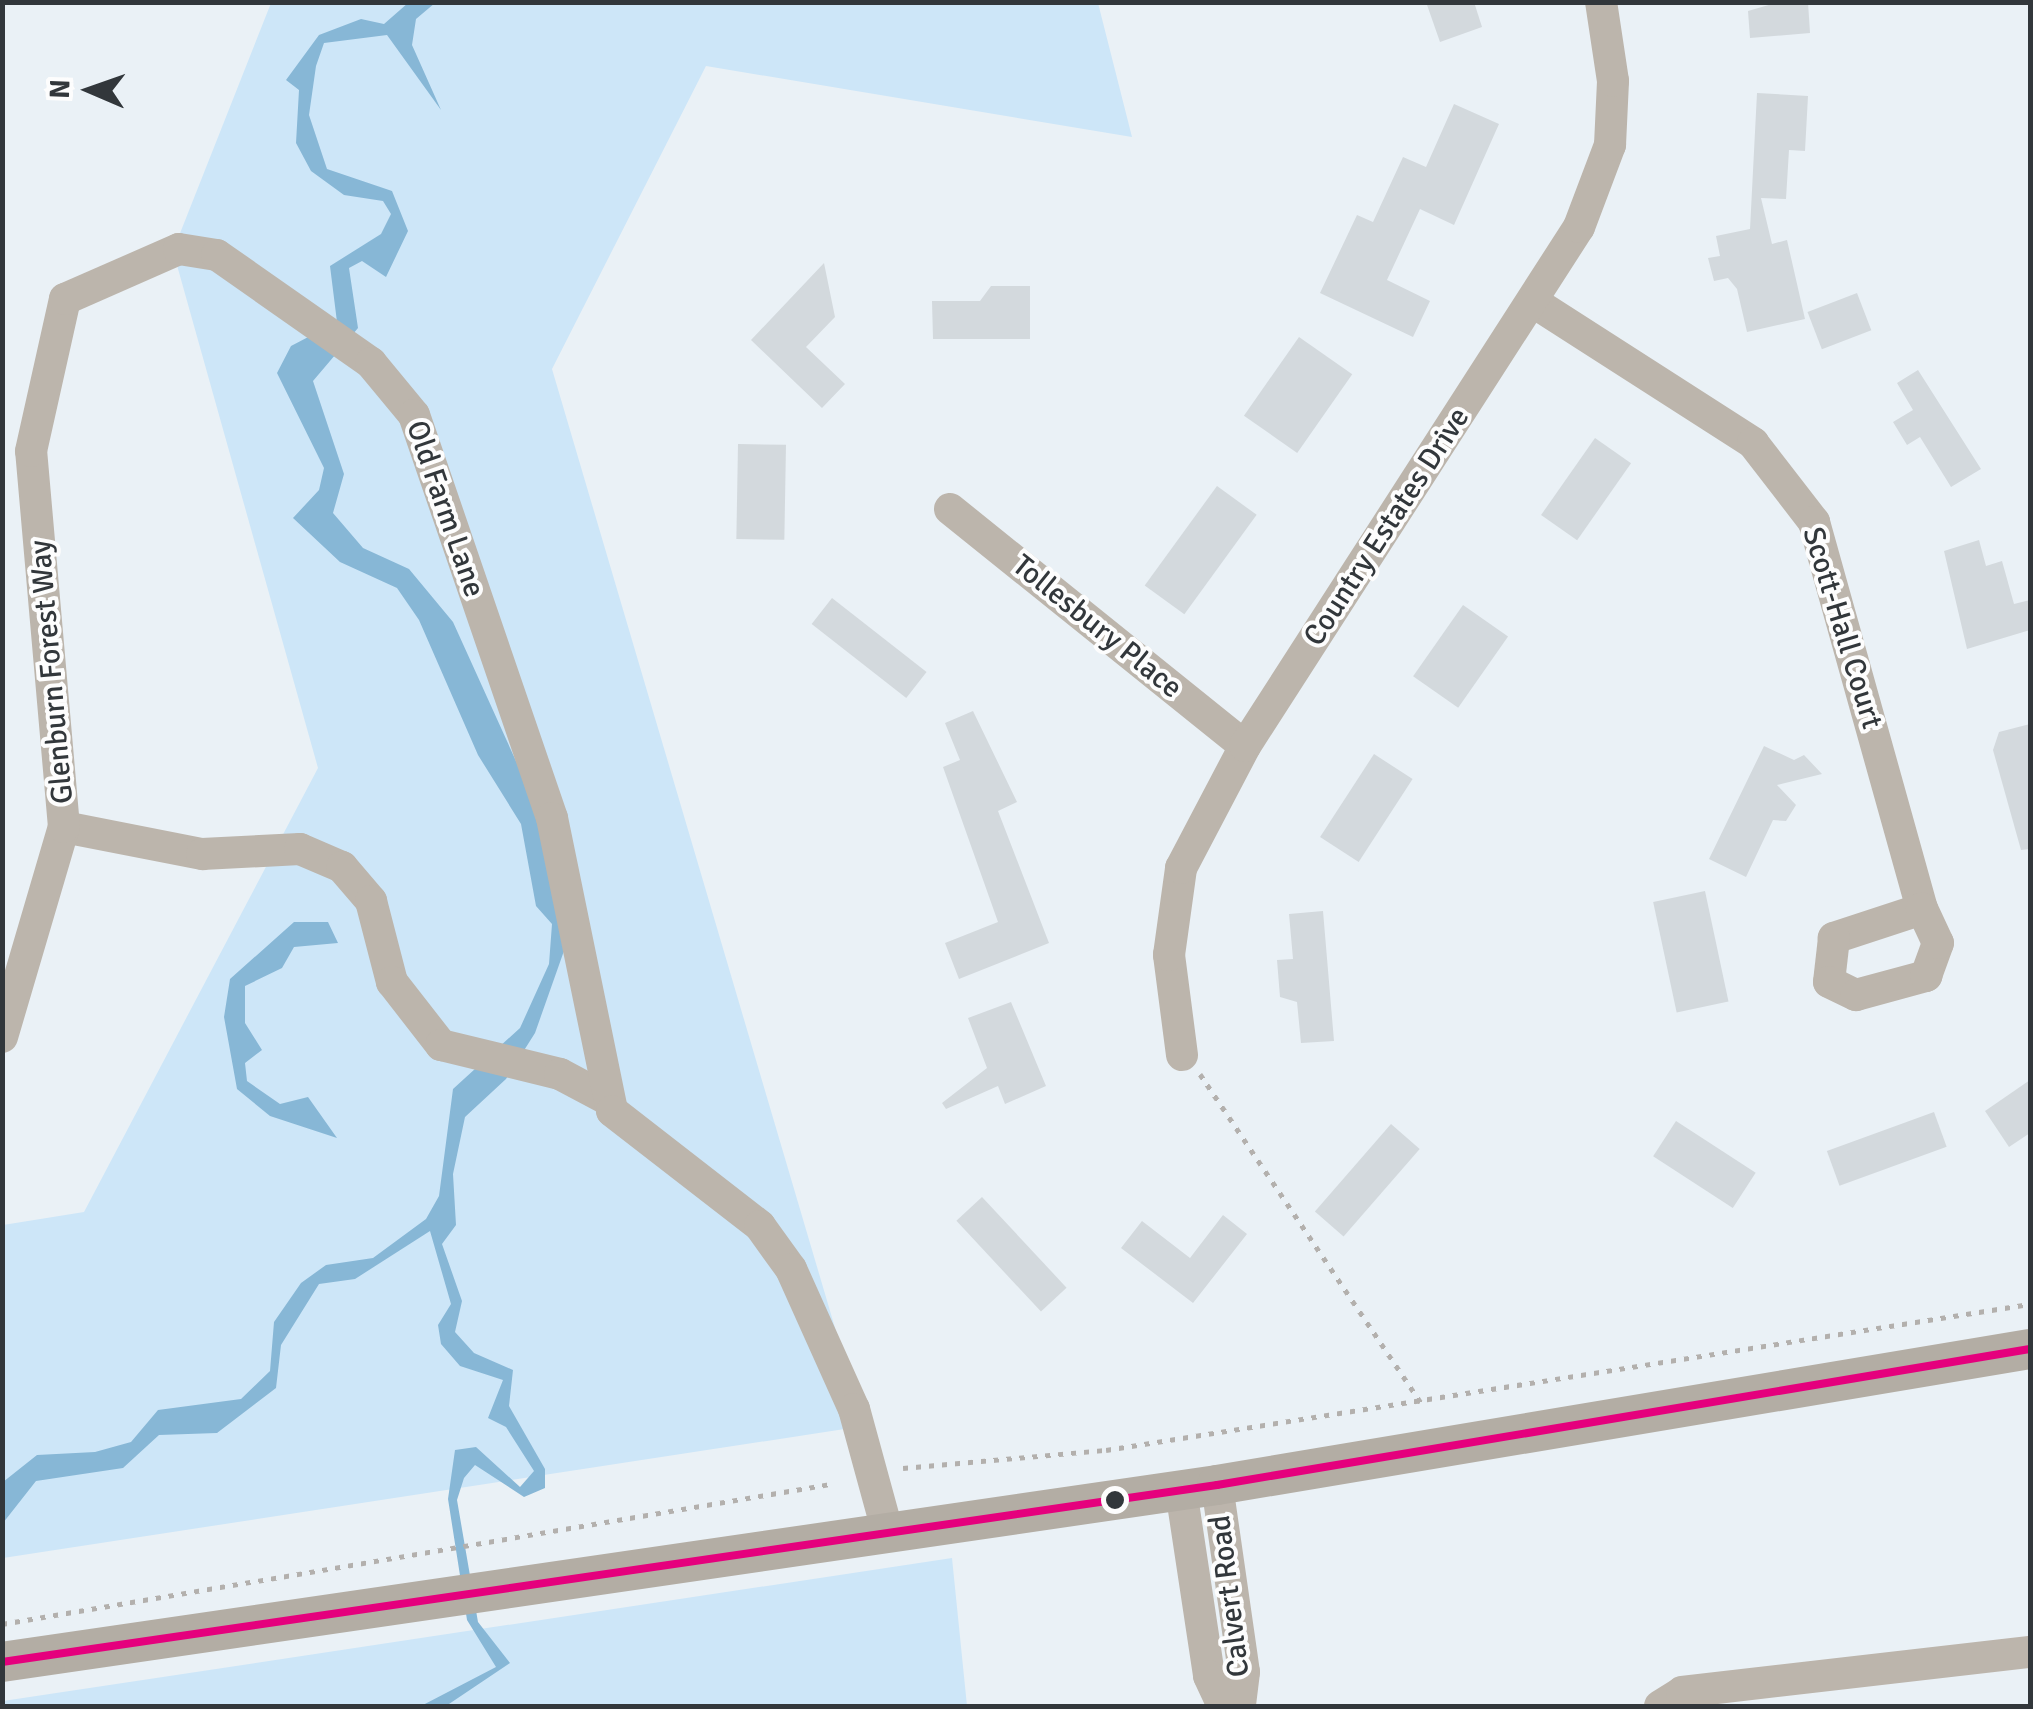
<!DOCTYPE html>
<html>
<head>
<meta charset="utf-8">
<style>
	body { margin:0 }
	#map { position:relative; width:2033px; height:1709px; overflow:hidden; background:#eaf1f6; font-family:Signika,sans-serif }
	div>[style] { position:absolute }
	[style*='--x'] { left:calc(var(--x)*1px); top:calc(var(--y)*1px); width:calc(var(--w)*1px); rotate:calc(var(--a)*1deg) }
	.green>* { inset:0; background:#cde6f8 }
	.water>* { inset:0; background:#87b7d6 }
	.building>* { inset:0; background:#d3d9dd; transform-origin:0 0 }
	.path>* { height:5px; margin-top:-2.5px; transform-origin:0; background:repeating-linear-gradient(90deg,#b3b0ad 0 5px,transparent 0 13px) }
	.minor>* { height:32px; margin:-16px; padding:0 16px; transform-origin:16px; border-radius:16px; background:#bcb5ac }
	.major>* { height:40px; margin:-20px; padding:0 20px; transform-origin:20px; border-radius:20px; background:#b3ada4 }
	.bus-1>* { height:8px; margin:-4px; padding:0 4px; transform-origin:4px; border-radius:4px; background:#e5007d }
	.dots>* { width:28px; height:28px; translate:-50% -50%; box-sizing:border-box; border:5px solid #fdfdfd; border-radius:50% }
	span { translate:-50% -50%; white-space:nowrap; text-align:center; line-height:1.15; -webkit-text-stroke:8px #fdfdfd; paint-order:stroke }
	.street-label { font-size:30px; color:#32373b }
	.frame { position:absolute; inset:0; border:5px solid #32373b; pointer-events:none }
	.north { position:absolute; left:40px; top:40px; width:100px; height:100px; -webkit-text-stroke:8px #fdfdfd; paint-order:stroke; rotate:272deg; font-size:28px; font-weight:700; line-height:40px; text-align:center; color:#32373b }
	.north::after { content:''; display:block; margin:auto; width:35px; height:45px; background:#32373b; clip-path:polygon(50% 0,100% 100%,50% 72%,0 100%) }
</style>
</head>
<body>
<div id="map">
	<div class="green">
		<i style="clip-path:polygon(271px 3px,1098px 3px,1132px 137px,706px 66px,552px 369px,864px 1426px,3px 1558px,3px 1225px,84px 1212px,318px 768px,173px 251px)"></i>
		<i style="clip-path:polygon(952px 1558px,967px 1706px,3px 1706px,3px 1701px)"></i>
	</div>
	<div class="water">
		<i style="clip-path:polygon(408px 3px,435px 3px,416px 19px,412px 45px,441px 110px,387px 35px,324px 43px,316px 66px,309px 115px,327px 169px,392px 191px,408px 231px,386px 277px,362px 261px,349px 268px,358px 328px,313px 381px,344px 474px,333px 513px,363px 548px,409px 569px,453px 622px,535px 803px,565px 948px,535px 1033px,506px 1079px,465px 1117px,453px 1174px,456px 1225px,442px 1244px,462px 1301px,455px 1332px,474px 1353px,513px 1370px,509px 1406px,545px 1469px,545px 1488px,524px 1497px,475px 1465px,464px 1478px,457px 1500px,478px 1622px,510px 1663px,446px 1706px,421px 1706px,496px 1667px,467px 1620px,448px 1499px,455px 1450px,476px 1447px,520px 1487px,534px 1471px,506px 1427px,488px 1418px,503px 1380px,460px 1366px,441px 1344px,438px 1325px,451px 1304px,430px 1231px,355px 1279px,319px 1284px,281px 1345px,276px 1388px,217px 1433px,159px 1435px,123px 1468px,36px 1481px,3px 1523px,3px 1482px,37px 1455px,95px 1452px,131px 1442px,158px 1410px,241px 1399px,270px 1371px,274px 1322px,301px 1283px,326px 1265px,373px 1258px,426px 1219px,439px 1196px,453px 1089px,520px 1028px,549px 964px,552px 924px,536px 906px,521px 824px,478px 755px,419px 620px,397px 588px,340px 562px,293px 518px,319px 490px,324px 468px,277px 373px,291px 346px,337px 322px,330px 266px,381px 234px,391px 214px,383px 201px,344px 195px,311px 171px,296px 143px,299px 90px,286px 80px,319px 35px,361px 19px,384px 24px)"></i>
		<i style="clip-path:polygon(294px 922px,328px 922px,338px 943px,294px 947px,282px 968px,245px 986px,245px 1023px,262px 1050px,245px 1063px,247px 1081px,280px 1104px,308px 1097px,337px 1138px,270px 1116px,237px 1089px,224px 1017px,230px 979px)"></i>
	</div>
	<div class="building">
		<i style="clip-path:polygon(1426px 2px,1474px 2px,1482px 27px,1440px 42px)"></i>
		<i style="clip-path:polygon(1779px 2px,1808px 2px,1810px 33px,1750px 38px,1748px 11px)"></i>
		<i style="clip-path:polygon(1757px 93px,1808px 96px,1805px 151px,1789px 150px,1786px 199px,1761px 198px,1772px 244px,1787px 240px,1805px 319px,1747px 332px,1737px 289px,1728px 278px,1714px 281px,1708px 258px,1720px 256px,1716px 236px,1750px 229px)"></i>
		<i style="clip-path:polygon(1454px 104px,1499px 124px,1454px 225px,1420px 209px,1387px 280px,1430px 301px,1413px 337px,1320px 293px,1357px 215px,1373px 222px,1403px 157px,1426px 167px)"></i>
		<i style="clip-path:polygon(824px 263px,835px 317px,806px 347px,845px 384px,822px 408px,751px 340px)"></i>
		<i style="clip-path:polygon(991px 286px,1030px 286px,1030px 339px,933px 339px,932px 301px,980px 301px)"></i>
		<i style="left:1857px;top:293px;width:40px;height:53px;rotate:69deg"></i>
		<i style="left:1299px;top:337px;width:65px;height:96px;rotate:35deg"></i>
		<i style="clip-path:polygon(1918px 370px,1981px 469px,1951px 487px,1920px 437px,1907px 445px,1893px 422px,1913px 410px,1897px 383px)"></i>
		<i style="left:1595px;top:438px;width:44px;height:94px;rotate:35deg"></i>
		<i style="left:738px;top:444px;width:48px;height:95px;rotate:1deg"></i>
		<i style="left:1217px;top:486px;width:49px;height:123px;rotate:36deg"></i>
		<i style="clip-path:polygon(1979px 540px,1986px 566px,2002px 561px,2014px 604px,2030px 600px,2030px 630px,1967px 649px,1944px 551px)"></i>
		<i style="left:832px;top:598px;width:120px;height:33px;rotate:38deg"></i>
		<i style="left:1463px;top:605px;width:55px;height:87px;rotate:35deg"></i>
		<i style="clip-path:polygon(973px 711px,1017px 802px,998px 811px,1049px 943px,959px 979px,945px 943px,998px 922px,943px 767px,960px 760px,945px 723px)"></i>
		<i style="clip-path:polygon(2030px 724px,2030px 849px,2021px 850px,1993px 750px,1999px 732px)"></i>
		<i style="clip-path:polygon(1764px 746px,1794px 760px,1804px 755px,1822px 774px,1777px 785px,1796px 805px,1786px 821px,1773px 820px,1746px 877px,1709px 859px)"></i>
		<i style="left:1374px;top:754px;width:46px;height:99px;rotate:33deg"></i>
		<i style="left:1705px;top:891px;width:113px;height:53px;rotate:78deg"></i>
		<i style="clip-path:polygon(1323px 911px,1334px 1041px,1301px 1043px,1297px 1002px,1280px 997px,1277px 960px,1293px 959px,1289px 914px)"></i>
		<i style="clip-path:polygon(1011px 1002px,1046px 1086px,1005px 1104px,998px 1086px,946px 1109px,942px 1103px,987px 1068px,968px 1018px)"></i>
		<i style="clip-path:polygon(2030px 1080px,2030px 1133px,2009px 1147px,1985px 1111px)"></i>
		<i style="left:1934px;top:1112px;width:37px;height:114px;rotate:70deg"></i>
		<i style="left:1676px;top:1121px;width:95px;height:42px;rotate:33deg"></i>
		<i style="left:1391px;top:1124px;width:38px;height:116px;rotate:41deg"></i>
		<i style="left:982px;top:1197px;width:124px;height:35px;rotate:47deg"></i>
		<i style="clip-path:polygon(1223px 1215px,1247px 1234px,1193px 1303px,1121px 1248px,1142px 1221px,1190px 1258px)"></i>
	</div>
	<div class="path">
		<i style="--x:1200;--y:1074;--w:396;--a:56.1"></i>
		<i style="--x:903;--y:1468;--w:204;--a:-5.1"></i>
		<i style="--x:1106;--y:1450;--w:935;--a:-8.98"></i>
		<i style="--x:2;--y:1624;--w:841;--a:-9.59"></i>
	</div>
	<div class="minor">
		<i style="--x:1532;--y:301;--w:263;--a:32.7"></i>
		<i style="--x:1753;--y:443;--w:100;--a:52.3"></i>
		<i style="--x:1814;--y:522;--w:402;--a:74.4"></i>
		<i style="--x:1922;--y:909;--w:93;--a:161.8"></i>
		<i style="--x:1834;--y:938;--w:44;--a:96.5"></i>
		<i style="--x:1829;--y:982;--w:30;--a:26"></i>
		<i style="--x:1856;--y:995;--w:73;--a:-15.2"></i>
		<i style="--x:1926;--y:976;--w:35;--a:-70"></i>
		<i style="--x:1938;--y:943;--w:38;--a:-115"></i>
		<i style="--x:950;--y:509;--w:378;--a:38.8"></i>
		<i style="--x:64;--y:827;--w:141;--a:11.1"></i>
		<i style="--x:202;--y:854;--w:98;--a:-2.9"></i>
		<i style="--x:300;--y:849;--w:46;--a:23.2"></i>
		<i style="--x:342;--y:867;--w:45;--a:49.5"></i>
		<i style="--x:371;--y:901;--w:84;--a:75.5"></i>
		<i style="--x:392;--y:982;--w:80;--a:52.1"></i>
		<i style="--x:441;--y:1045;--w:122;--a:13.7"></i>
		<i style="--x:560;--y:1074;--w:55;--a:28"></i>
		<i style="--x:2;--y:1037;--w:219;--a:-73.6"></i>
		<i style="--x:64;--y:827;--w:377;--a:-95"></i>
		<i style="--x:31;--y:451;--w:156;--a:-77.4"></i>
		<i style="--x:65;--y:299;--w:124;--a:-23.7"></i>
		<i style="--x:179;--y:249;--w:38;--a:9"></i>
		<i style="--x:217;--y:255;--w:188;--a:35"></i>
		<i style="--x:371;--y:363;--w:67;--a:50.4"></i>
		<i style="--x:414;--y:415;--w:426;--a:71.1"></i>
		<i style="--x:552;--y:818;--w:299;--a:78.4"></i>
		<i style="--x:612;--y:1111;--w:187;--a:37.8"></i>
		<i style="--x:760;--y:1226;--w:53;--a:54.2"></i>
		<i style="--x:791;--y:1269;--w:154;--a:65.8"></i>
		<i style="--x:854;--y:1409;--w:129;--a:74.7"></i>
		<i style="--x:1182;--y:1055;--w:101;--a:-97.4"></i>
		<i style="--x:1169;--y:955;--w:88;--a:-82.1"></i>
		<i style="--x:1181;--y:868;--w:138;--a:-62.3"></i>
		<i style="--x:1245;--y:746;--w:617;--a:-57.24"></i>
		<i style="--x:1579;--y:227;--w:88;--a:-69.3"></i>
		<i style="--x:1610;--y:145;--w:64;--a:-87.3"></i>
		<i style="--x:1613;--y:81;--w:80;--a:-98.6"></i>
		<i style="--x:1217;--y:1485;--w:189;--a:81.8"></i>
		<i style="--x:1244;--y:1672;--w:34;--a:97"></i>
		<i style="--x:1181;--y:1490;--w:188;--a:81.4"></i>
		<i style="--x:1209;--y:1676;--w:33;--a:65"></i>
		<i style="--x:1660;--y:1706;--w:26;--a:-32"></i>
		<i style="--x:1682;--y:1692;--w:350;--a:-6.6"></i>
	</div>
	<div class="major">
		<i style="--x:2;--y:1662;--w:1228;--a:-8.29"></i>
		<i style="--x:1217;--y:1485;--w:824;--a:-9.5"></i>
	</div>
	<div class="bus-1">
		<i style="--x:2;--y:1662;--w:1228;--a:-8.29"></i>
		<i style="--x:1217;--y:1485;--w:824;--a:-9.5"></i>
	</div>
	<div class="dots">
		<i style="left:1115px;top:1500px;background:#32373b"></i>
	</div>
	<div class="street-label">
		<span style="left:445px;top:509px;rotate:71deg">Old Farm Lane</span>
		<span style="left:1387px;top:527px;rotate:-57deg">Country Estates Drive</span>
		<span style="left:1097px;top:627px;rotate:39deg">Tollesbury Place</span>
		<span style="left:1842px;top:628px;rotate:73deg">Scott-Hall Court</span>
		<span style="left:52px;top:672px;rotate:-95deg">Glenburn Forest Way</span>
		<span style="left:1230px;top:1596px;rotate:-97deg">Calvert Road</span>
	</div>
	<div class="frame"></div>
	<div class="north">N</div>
</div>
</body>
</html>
